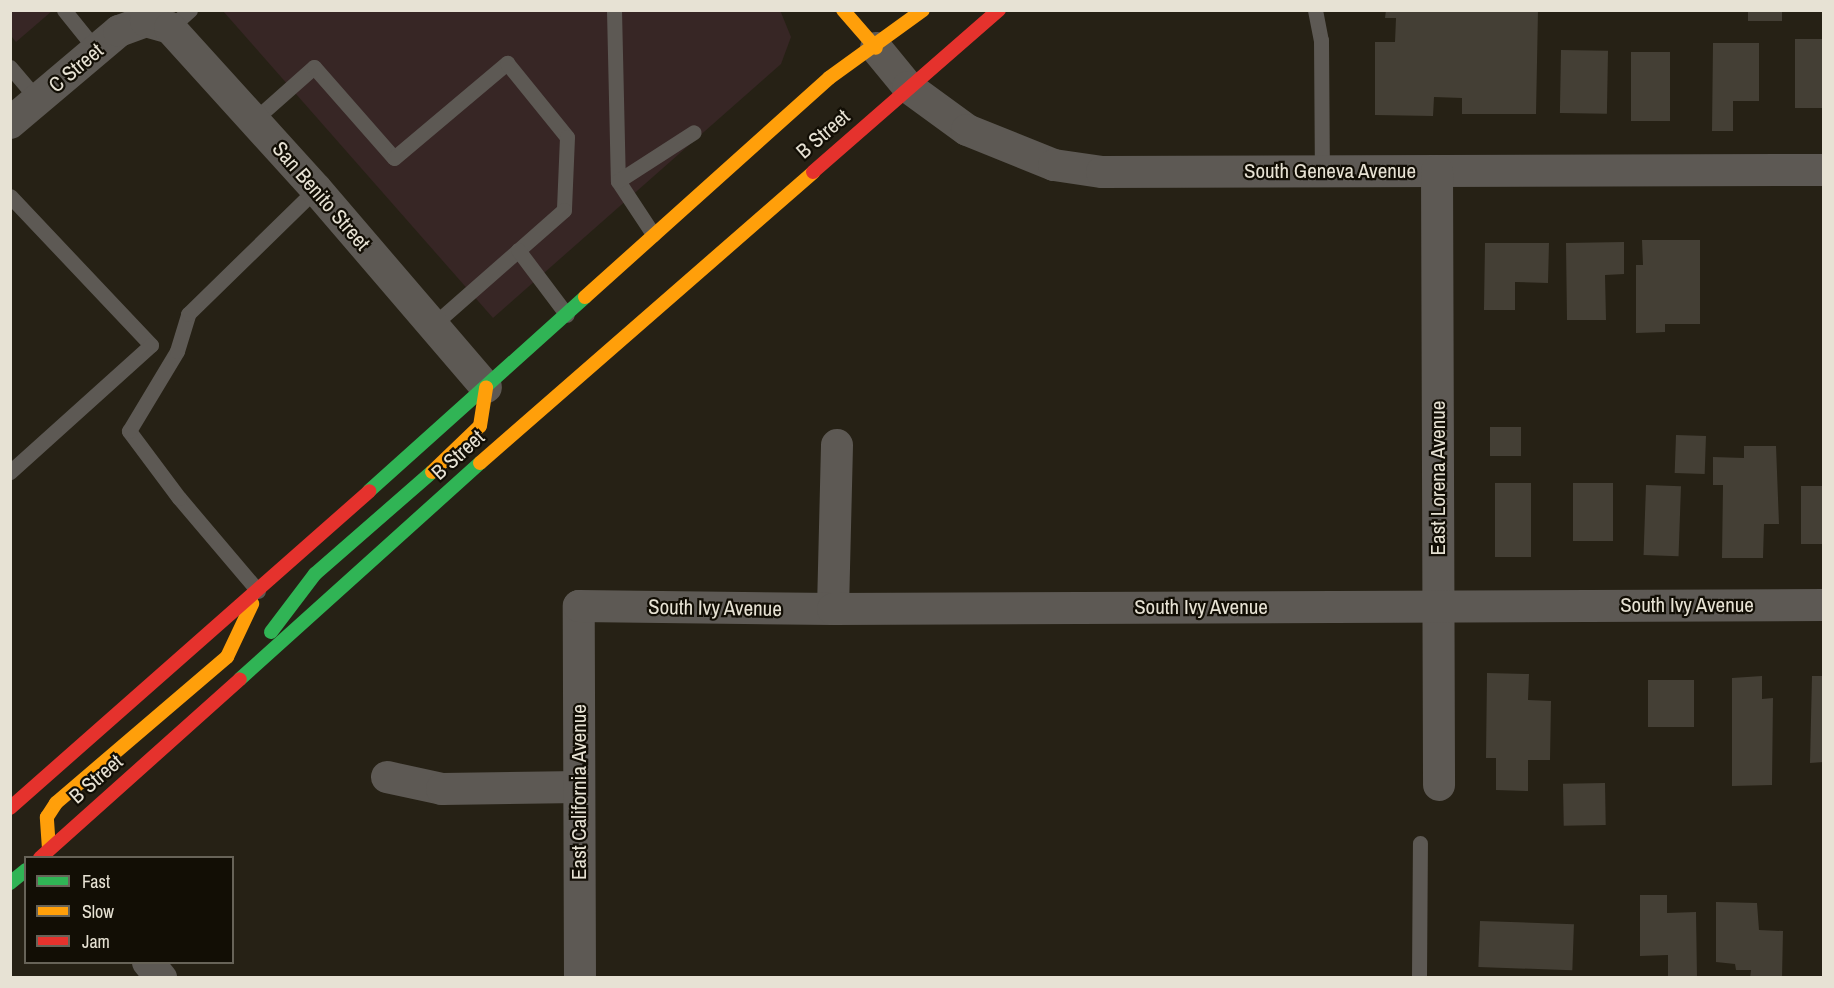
<!DOCTYPE html>
<html>
<head>
<meta charset="utf-8">
<style>
	body { margin:0 }
	#map { position:relative; width:1834px; height:988px; overflow:hidden; background:#262115; font-family:"Archivo Narrow",sans-serif }
	div>[style] { position:absolute }
	[style*='--x'] { left:calc(var(--x)*1px); top:calc(var(--y)*1px); width:calc(var(--w)*1px); rotate:calc(var(--a)*1deg) }
	.commercial>* { inset:0; background:#372625 }
	.building>* { inset:0; background:#443f35; transform-origin:0 0 }
	.lane>* { height:15px; margin:-7.5px; padding:0 7.5px; transform-origin:7.5px; border-radius:7.5px; background:#5d5954 }
	.street>* { height:32px; margin:-16px; padding:0 16px; transform-origin:16px; border-radius:16px; background:#5d5954 }
	.fast>* { height:14px; margin:-7px; padding:0 7px; transform-origin:7px; border-radius:7px; background:#30b455 }
	.slow>* { height:14px; margin:-7px; padding:0 7px; transform-origin:7px; border-radius:7px; background:#ff9f0a }
	.jam>* { height:14px; margin:-7px; padding:0 7px; transform-origin:7px; border-radius:7px; background:#e5322d }
	span { translate:-50% -50%; white-space:nowrap; text-align:center; line-height:1.15; -webkit-text-stroke:4.5px #120e05; paint-order:stroke }
	.street-label { font-size:21px; color:#e7e2d4 }
	.frame { position:absolute; inset:0; border:12px solid #e7e2d4; pointer-events:none }
	.legend { position:absolute; left:24px; top:856px; width:210px; height:108px; box-sizing:border-box; background:#120e05; border:2px solid #676358; margin:0; padding:8px 10px; list-style:none; font-size:18px; color:#e7e2d4 }
	.legend li { display:flex; align-items:center; gap:12px; height:30px }
	.legend b { width:30px; border:2px solid #676358 }
</style>
</head>
<body>
<div id="map">
	<div class="commercial">
		<i style="clip-path:polygon(780px 10px,791px 37px,781px 64px,493px 318px,223px 11px)"></i>
		<i style="clip-path:polygon(10px 11px,11px 10px,52px 11px,16px 42px,11px 36px)"></i>
	</div>
	<div class="building">
		<i style="clip-path:polygon(1386px 10px,1538px 10px,1536px 114px,1462px 114px,1462px 98px,1434px 97px,1433px 116px,1375px 115px,1375px 42px,1395px 42px,1396px 18px,1385px 18px)"></i>
		<i style="left:1748px;top:10px;width:34px;height:11px"></i>
		<i style="left:1824px;top:39px;width:69px;height:29px;rotate:90deg"></i>
		<i style="clip-path:polygon(1713px 43px,1759px 43px,1759px 101px,1733px 101px,1733px 131px,1712px 131px)"></i>
		<i style="left:1561px;top:50px;width:47px;height:63px;rotate:1deg"></i>
		<i style="left:1631px;top:52px;width:39px;height:69px"></i>
		<i style="clip-path:polygon(1642px 240px,1700px 240px,1700px 324px,1665px 324px,1665px 332px,1636px 333px,1636px 265px,1643px 265px)"></i>
		<i style="clip-path:polygon(1624px 242px,1624px 274px,1605px 275px,1606px 320px,1567px 320px,1566px 243px)"></i>
		<i style="clip-path:polygon(1485px 243px,1549px 243px,1548px 283px,1515px 282px,1515px 310px,1484px 310px)"></i>
		<i style="left:1521px;top:427px;width:29px;height:31px;rotate:90deg"></i>
		<i style="left:1676px;top:435px;width:30px;height:38px;rotate:2deg"></i>
		<i style="clip-path:polygon(1744px 446px,1776px 446px,1779px 524px,1764px 524px,1763px 558px,1722px 558px,1723px 485px,1713px 485px,1713px 457px,1744px 458px)"></i>
		<i style="left:1495px;top:483px;width:36px;height:74px"></i>
		<i style="left:1573px;top:483px;width:40px;height:58px"></i>
		<i style="left:1646px;top:485px;width:35px;height:70px;rotate:2deg"></i>
		<i style="left:1801px;top:486px;width:23px;height:58px"></i>
		<i style="clip-path:polygon(1487px 673px,1529px 674px,1528px 700px,1551px 701px,1550px 760px,1528px 760px,1528px 791px,1496px 790px,1496px 758px,1486px 758px)"></i>
		<i style="clip-path:polygon(1762px 676px,1762px 699px,1773px 698px,1772px 785px,1732px 786px,1732px 678px)"></i>
		<i style="clip-path:polygon(1812px 676px,1824px 676px,1824px 762px,1810px 763px)"></i>
		<i style="left:1648px;top:680px;width:46px;height:47px"></i>
		<i style="left:1605px;top:783px;width:42px;height:42px;rotate:89deg"></i>
		<i style="clip-path:polygon(1640px 895px,1667px 895px,1667px 913px,1696px 912px,1697px 978px,1668px 978px,1668px 955px,1640px 956px)"></i>
		<i style="clip-path:polygon(1716px 902px,1757px 903px,1759px 930px,1783px 931px,1782px 978px,1750px 978px,1751px 970px,1736px 970px,1735px 964px,1716px 962px)"></i>
		<i style="left:1480px;top:921px;width:94px;height:46px;rotate:2deg"></i>
	</div>
	<div class="lane">
		<i style="--x:64;--y:10;--w:53;--a:51.2"></i>
		<i style="--x:614;--y:10;--w:171;--a:88.7"></i>
		<i style="--x:618;--y:181;--w:64;--a:56.6"></i>
		<i style="--x:1315;--y:10;--w:31;--a:79"></i>
		<i style="--x:1321;--y:40;--w:130;--a:89.6"></i>
		<i style="--x:170;--y:28;--w:27;--a:-42"></i>
		<i style="--x:10;--y:67;--w:43;--a:49.7"></i>
		<i style="--x:254;--y:120;--w:80;--a:-41.5"></i>
		<i style="--x:314;--y:67;--w:121;--a:48.7"></i>
		<i style="--x:394;--y:158;--w:148;--a:-40.1"></i>
		<i style="--x:507;--y:63;--w:95;--a:51"></i>
		<i style="--x:567;--y:137;--w:73;--a:92.4"></i>
		<i style="--x:564;--y:210;--w:176;--a:138.7"></i>
		<i style="--x:618;--y:181;--w:90;--a:-32.8"></i>
		<i style="--x:10;--y:196;--w:205;--a:46.6"></i>
		<i style="--x:151;--y:345;--w:190;--a:138"></i>
		<i style="--x:518;--y:250;--w:81;--a:53"></i>
		<i style="--x:258;--y:591;--w:122;--a:-130.3"></i>
		<i style="--x:179;--y:498;--w:84;--a:-126.7"></i>
		<i style="--x:129;--y:431;--w:93;--a:-59"></i>
		<i style="--x:177;--y:351;--w:39;--a:-73"></i>
		<i style="--x:188;--y:314;--w:179;--a:-44.3"></i>
		<i style="--x:1419;--y:978;--w:135;--a:-89.6"></i>
	</div>
	<div class="street">
		<i style="--x:876;--y:48;--w:50;--a:50.6"></i>
		<i style="--x:908;--y:87;--w:73;--a:36.1"></i>
		<i style="--x:967;--y:130;--w:94;--a:21.9"></i>
		<i style="--x:1054;--y:165;--w:49;--a:8.3"></i>
		<i style="--x:1102;--y:172;--w:722;--a:-0.16"></i>
		<i style="--x:10;--y:123;--w:143;--a:-40.2"></i>
		<i style="--x:119;--y:31;--w:29;--a:-20"></i>
		<i style="--x:146;--y:21;--w:25;--a:16"></i>
		<i style="--x:170;--y:28;--w:217;--a:47.8"></i>
		<i style="--x:316;--y:189;--w:261;--a:49.4"></i>
		<i style="--x:1437;--y:171;--w:614;--a:89.81"></i>
		<i style="--x:833;--y:609;--w:164;--a:-88.6"></i>
		<i style="--x:387;--y:777;--w:56;--a:12.3"></i>
		<i style="--x:442;--y:789;--w:137;--a:-0.8"></i>
		<i style="--x:148;--y:962;--w:21;--a:51"></i>
		<i style="--x:580;--y:978;--w:372;--a:-90.2"></i>
		<i style="--x:579;--y:606;--w:254;--a:0.7"></i>
		<i style="--x:833;--y:609;--w:991;--a:-0.23"></i>
	</div>
	<div class="fast">
		<i style="--x:369;--y:491;--w:290;--a:-41.9"></i>
		<i style="--x:271;--y:632;--w:73;--a:-52.8"></i>
		<i style="--x:315;--y:574;--w:155;--a:-41.1"></i>
		<i style="--x:240;--y:679;--w:323;--a:-42"></i>
		<i style="--x:10;--y:883;--w:21;--a:-39"></i>
	</div>
	<div class="slow">
		<i style="--x:843;--y:10;--w:50;--a:49"></i>
		<i style="--x:585;--y:297;--w:328;--a:-41.9"></i>
		<i style="--x:829;--y:78;--w:116;--a:-35.9"></i>
		<i style="--x:480;--y:463;--w:442;--a:-41.1"></i>
		<i style="--x:432;--y:472;--w:66;--a:-43.8"></i>
		<i style="--x:480;--y:426;--w:39;--a:-81"></i>
		<i style="--x:49;--y:849;--w:32;--a:-94"></i>
		<i style="--x:47;--y:817;--w:17;--a:-57"></i>
		<i style="--x:56;--y:803;--w:225;--a:-40.5"></i>
		<i style="--x:227;--y:657;--w:59;--a:-64.7"></i>
	</div>
	<div class="jam">
		<i style="--x:813;--y:172;--w:247;--a:-41.1"></i>
		<i style="--x:10;--y:808;--w:479;--a:-41.4"></i>
		<i style="--x:40;--y:858;--w:268;--a:-41.8"></i>
	</div>
	<div class="street-label">
		<span style="left:76px;top:68px;rotate:-40deg">C Street</span>
		<span style="left:823px;top:134px;rotate:-41deg">B Street</span>
		<span style="left:1330px;top:171px">South Geneva Avenue</span>
		<span style="left:321px;top:196px;rotate:49deg">San Benito Street</span>
		<span style="left:458px;top:455px;rotate:-42deg">B Street</span>
		<span style="left:1438px;top:478px;rotate:-90deg">East Lorena Avenue</span>
		<span style="left:1687px;top:605px">South Ivy Avenue</span>
		<span style="left:1201px;top:607px">South Ivy Avenue</span>
		<span style="left:715px;top:608px;rotate:1deg">South Ivy Avenue</span>
		<span style="left:96px;top:779px;rotate:-41deg">B Street</span>
		<span style="left:579px;top:792px;rotate:-90deg">East California Avenue</span>
	</div>
	<div class="frame"></div>
	<ul class="legend">
	<li><b style="height:8px;background:#30b455"></b>Fast</li>
	<li><b style="height:8px;background:#ff9f0a"></b>Slow</li>
	<li><b style="height:8px;background:#e5322d"></b>Jam</li>
	</ul>
</div>
</body>
</html>
